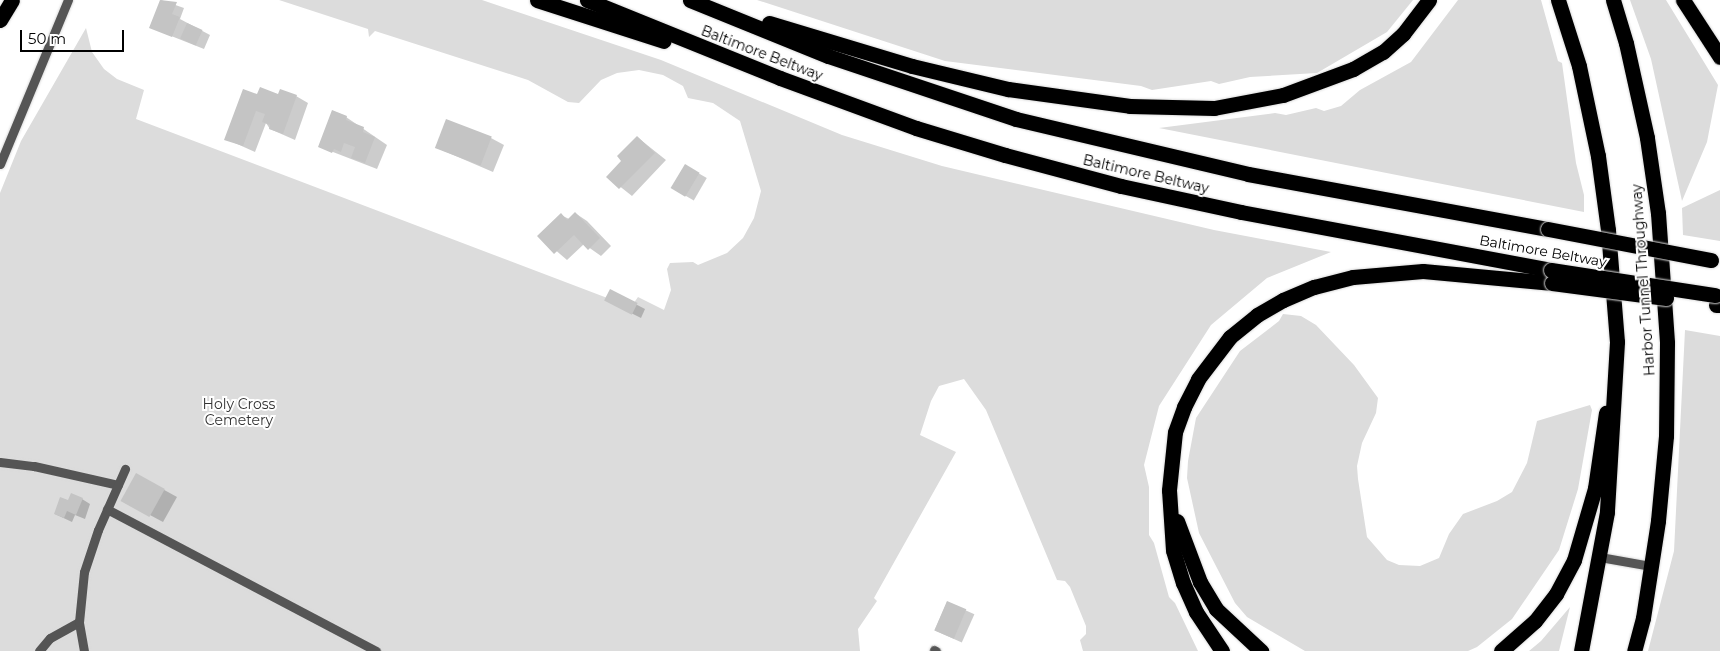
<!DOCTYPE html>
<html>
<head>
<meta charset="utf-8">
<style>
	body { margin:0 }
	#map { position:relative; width:1720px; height:651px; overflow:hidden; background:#fff; font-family:Montserrat,sans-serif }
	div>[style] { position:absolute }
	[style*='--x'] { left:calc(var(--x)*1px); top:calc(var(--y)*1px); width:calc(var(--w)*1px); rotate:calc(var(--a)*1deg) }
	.green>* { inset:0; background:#dcdcdc }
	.shadow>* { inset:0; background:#0003; transform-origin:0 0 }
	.building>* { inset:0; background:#c4c4c4; transform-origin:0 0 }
	.roads { filter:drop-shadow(0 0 1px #dbdbdb) drop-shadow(0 0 1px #dbdbdb) }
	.service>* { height:9px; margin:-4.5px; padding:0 4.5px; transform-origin:4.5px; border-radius:4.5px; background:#555 }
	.motorway>* { height:15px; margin:-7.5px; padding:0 7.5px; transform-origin:7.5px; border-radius:7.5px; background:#000 }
	.bridges { filter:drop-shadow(0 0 1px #dbdbdb) drop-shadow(0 0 1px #dbdbdb) }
	.motorway-bridge>* { height:15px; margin:-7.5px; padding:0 7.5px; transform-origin:7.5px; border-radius:7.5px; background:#000 }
	span { translate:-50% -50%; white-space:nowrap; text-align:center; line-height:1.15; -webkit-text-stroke:4px #fff; paint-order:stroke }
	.street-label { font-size:14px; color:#000 }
	.park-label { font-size:14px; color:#333 }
	.scale { position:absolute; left:20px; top:30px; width:104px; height:22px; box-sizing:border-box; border:2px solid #000; border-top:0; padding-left:6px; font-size:15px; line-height:18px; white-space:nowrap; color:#000; -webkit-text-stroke:4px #fff; paint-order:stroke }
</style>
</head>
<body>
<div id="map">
	<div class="green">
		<i style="clip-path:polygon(279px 0,482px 0,661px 60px,842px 135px,942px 166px,1214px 230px,1331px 252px,1267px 278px,1211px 325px,1159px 406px,1144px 465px,1149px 487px,1149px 535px,1154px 543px,1169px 597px,1175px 603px,1198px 651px,1083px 651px,1080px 640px,1086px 634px,1086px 626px,1070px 587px,1065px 581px,1057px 580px,986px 410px,964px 379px,939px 386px,931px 401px,920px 435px,956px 452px,874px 598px,877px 601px,858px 629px,860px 651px,0 651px,0 193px,21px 141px,86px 28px,92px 52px,104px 69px,117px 79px,144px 90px,136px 119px,631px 307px,638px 297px,664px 310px,671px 290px,667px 269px,670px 263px,693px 262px,698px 265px,727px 253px,743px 238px,754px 218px,761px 191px,740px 121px,713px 103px,688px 98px,683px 86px,663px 75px,639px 70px,617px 73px,601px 80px,579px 103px,568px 102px,528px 80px,375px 31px,369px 37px,368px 29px)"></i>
		<i style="clip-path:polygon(757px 0,1413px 0,1387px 32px,1317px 73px,1250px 77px,1219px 84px,1211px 81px,1152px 90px,1141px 86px,945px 61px)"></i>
		<i style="clip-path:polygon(1458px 0,1541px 0,1558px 61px,1562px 63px,1576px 163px,1584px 195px,1584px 212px,1159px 128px,1275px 113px,1286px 115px,1316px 108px,1324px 111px,1341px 106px,1360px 90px,1411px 62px)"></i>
		<i style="clip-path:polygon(1630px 0,1666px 0,1718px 85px,1707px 142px,1682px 201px,1651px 59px)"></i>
		<i style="clip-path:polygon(1720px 190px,1720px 241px,1683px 235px,1682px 208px)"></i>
		<i style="clip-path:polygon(1283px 314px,1301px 316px,1316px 325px,1354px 365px,1378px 398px,1376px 413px,1362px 443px,1357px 466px,1358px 479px,1367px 537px,1387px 560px,1399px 565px,1420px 566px,1439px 558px,1449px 534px,1463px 514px,1497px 501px,1512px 492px,1527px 463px,1537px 421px,1590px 405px,1592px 410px,1578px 489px,1559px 550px,1512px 619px,1477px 647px,1468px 651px,1305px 651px,1247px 617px,1235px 603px,1199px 533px,1187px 478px,1188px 461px,1196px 418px,1240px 351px,1279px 321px)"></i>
		<i style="clip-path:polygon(1685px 330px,1720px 336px,1720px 651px,1648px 651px,1674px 551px)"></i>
		<i style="clip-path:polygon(1570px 607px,1559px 651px,1529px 651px,1541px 641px)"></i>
	</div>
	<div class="shadow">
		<i style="clip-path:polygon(161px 0,184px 8px,180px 19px,210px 35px,204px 49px,151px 28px)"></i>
		<i style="clip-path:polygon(258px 95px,296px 96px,308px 103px,295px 140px,270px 129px,266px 123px,255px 152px,226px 139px)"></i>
		<i style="clip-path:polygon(346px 117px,387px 145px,377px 169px,320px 147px)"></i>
		<i style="clip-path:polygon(637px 137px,666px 160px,632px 196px,608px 177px,623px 161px)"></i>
		<i style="clip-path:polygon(491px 138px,504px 145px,493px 172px,437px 148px)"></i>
		<i style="left:686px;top:166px;width:24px;height:26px;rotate:30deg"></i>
		<i style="clip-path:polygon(575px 213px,587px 221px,611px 246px,601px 256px,584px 244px,567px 260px,539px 236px,561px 215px,569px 219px)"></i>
		<i style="clip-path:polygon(610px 291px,645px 309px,641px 318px,613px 304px)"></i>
		<i style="clip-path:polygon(137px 475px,177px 497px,163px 522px,135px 507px)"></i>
		<i style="clip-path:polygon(82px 499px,90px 504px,85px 519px,75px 515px,72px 522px,55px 514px)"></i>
		<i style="left:947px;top:602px;width:30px;height:31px;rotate:24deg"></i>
	</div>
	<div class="building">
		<i style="clip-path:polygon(160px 0,177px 2px,172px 14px,180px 17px,172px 37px,149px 28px)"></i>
		<i style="left:187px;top:23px;width:17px;height:17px;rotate:24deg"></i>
		<i style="clip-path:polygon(260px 87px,278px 94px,280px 89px,297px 95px,283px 134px,269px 129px,270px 125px,262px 122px,265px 114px,256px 111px,243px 146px,224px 140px,243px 89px,257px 94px)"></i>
		<i style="clip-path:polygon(332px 110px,347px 116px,346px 120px,364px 127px,363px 132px,375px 137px,365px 163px,351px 158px,355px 147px,344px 143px,341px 152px,334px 149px,332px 153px,318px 147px)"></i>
		<i style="left:446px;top:119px;width:49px;height:31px;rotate:21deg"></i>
		<i style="clip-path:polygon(637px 136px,655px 153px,619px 189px,606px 177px,621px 161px,617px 156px)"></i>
		<i style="left:685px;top:164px;width:17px;height:28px;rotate:31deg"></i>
		<i style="clip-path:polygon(575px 212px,600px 238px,588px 250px,574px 235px,554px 254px,537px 236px,561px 213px,567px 220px)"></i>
		<i style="left:610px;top:289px;width:31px;height:13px;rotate:27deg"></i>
		<i style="left:136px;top:473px;width:33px;height:32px;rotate:29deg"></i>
		<i style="clip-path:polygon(71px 493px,83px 498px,76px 515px,67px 511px,64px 518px,54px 514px,60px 497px,68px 500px)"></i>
		<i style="left:947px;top:601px;width:21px;height:32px;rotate:23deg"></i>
	</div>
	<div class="roads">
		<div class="service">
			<i style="--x:0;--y:164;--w:178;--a:-67.5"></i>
			<i style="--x:0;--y:462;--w:34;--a:7"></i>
			<i style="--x:34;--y:466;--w:86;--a:12.7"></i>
			<i style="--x:107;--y:509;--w:304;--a:27.8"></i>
			<i style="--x:1600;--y:557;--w:52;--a:10"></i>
			<i style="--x:934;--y:650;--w:2;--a:27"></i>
			<i style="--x:39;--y:651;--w:17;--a:-50"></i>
			<i style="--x:50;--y:638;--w:33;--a:-29"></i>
			<i style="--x:84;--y:651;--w:29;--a:-100"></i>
			<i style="--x:79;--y:622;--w:50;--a:-84.3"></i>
			<i style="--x:84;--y:572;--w:44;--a:-71.6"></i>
			<i style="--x:98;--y:530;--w:67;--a:-66.1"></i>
		</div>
		<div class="motorway">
			<i style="--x:537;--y:0;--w:133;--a:17.9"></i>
			<i style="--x:587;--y:0;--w:208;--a:22"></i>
			<i style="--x:780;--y:78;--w:145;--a:20.2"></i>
			<i style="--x:916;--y:128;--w:93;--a:16.9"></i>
			<i style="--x:1005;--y:155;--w:120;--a:15"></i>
			<i style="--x:1121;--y:186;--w:123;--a:12.2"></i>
			<i style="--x:1241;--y:212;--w:315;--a:10.6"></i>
			<i style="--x:690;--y:0;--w:149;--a:22.1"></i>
			<i style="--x:828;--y:56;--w:198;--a:18.5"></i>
			<i style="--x:1016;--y:119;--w:238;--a:13.3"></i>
			<i style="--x:1248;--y:174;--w:305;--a:10.4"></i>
			<i style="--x:1558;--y:0;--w:69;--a:72.3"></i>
			<i style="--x:1579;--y:66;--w:92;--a:78.1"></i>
			<i style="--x:1598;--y:156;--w:75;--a:82.3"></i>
			<i style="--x:1608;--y:230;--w:112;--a:85.4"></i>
			<i style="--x:1617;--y:342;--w:170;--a:93.4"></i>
			<i style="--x:1607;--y:512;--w:141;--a:100.6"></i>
			<i style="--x:1613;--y:0;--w:45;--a:73.2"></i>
			<i style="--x:1626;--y:43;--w:97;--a:77.5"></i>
			<i style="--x:1647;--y:138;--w:76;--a:81.7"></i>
			<i style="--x:1658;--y:213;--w:130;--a:86"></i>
			<i style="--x:1667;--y:343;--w:93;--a:90.6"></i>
			<i style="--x:1666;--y:436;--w:85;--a:95.4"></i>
			<i style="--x:1658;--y:521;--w:98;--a:98.8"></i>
			<i style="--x:1643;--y:618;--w:34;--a:105"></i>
			<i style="--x:1683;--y:0;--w:68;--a:57"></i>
			<i style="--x:0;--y:20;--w:23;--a:-59"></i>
			<i style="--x:769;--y:23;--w:149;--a:16.7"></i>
			<i style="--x:912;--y:66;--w:99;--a:13.5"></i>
			<i style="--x:1008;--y:89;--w:123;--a:7.9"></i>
			<i style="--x:1130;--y:106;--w:84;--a:1.4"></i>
			<i style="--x:1214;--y:108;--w:70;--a:-10.7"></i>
			<i style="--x:1283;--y:95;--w:75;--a:-20.4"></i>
			<i style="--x:1353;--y:69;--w:34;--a:-30"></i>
			<i style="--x:1383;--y:52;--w:27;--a:-42"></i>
			<i style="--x:1403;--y:34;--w:43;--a:-52.6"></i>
			<i style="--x:1716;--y:305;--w:4;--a:0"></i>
			<i style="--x:1177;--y:521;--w:65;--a:69.3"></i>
			<i style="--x:1200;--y:582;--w:31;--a:59"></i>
			<i style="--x:1216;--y:609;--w:62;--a:43"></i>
			<i style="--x:1222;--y:651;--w:47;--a:-123.7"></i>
			<i style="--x:1196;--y:612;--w:32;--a:-114"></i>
			<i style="--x:1183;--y:583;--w:34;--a:-107"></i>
			<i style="--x:1173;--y:550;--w:60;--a:-93.8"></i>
			<i style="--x:1169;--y:490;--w:58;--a:-84.1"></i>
			<i style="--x:1175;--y:432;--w:27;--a:-70"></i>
			<i style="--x:1184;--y:407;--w:31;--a:-63"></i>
			<i style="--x:1198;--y:379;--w:53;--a:-52.7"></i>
			<i style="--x:1230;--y:337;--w:35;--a:-39"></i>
			<i style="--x:1257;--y:315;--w:30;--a:-30"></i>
			<i style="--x:1283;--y:300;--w:34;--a:-23"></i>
			<i style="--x:1314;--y:287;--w:40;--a:-14.4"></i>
			<i style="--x:1353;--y:277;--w:70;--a:-4.9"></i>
			<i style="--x:1423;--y:271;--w:130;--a:5.3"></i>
			<i style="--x:1501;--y:651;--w:45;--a:-41.4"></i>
			<i style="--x:1535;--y:621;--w:34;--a:-52"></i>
			<i style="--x:1556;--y:594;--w:38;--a:-62"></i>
			<i style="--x:1574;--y:560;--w:75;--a:-73.7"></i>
			<i style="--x:1595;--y:488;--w:76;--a:-81.7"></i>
		</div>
	</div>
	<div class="bridges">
		<div class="motorway-bridge">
			<i style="--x:1548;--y:229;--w:166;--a:10.8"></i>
			<i style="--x:1551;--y:270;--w:166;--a:8.7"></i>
			<i style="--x:1552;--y:283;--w:115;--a:7.5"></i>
		</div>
	</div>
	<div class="street-label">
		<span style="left:762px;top:53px;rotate:21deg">Baltimore Beltway</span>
		<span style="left:1146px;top:174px;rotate:13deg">Baltimore Beltway</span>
		<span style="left:1543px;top:251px;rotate:10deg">Baltimore Beltway</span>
		<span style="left:1643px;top:280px;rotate:-94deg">Harbor Tunnel Throughway</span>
	</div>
	<div class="park-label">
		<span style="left:239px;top:412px">Holy Cross<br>Cemetery</span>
	</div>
	<div class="scale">50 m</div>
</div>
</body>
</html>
